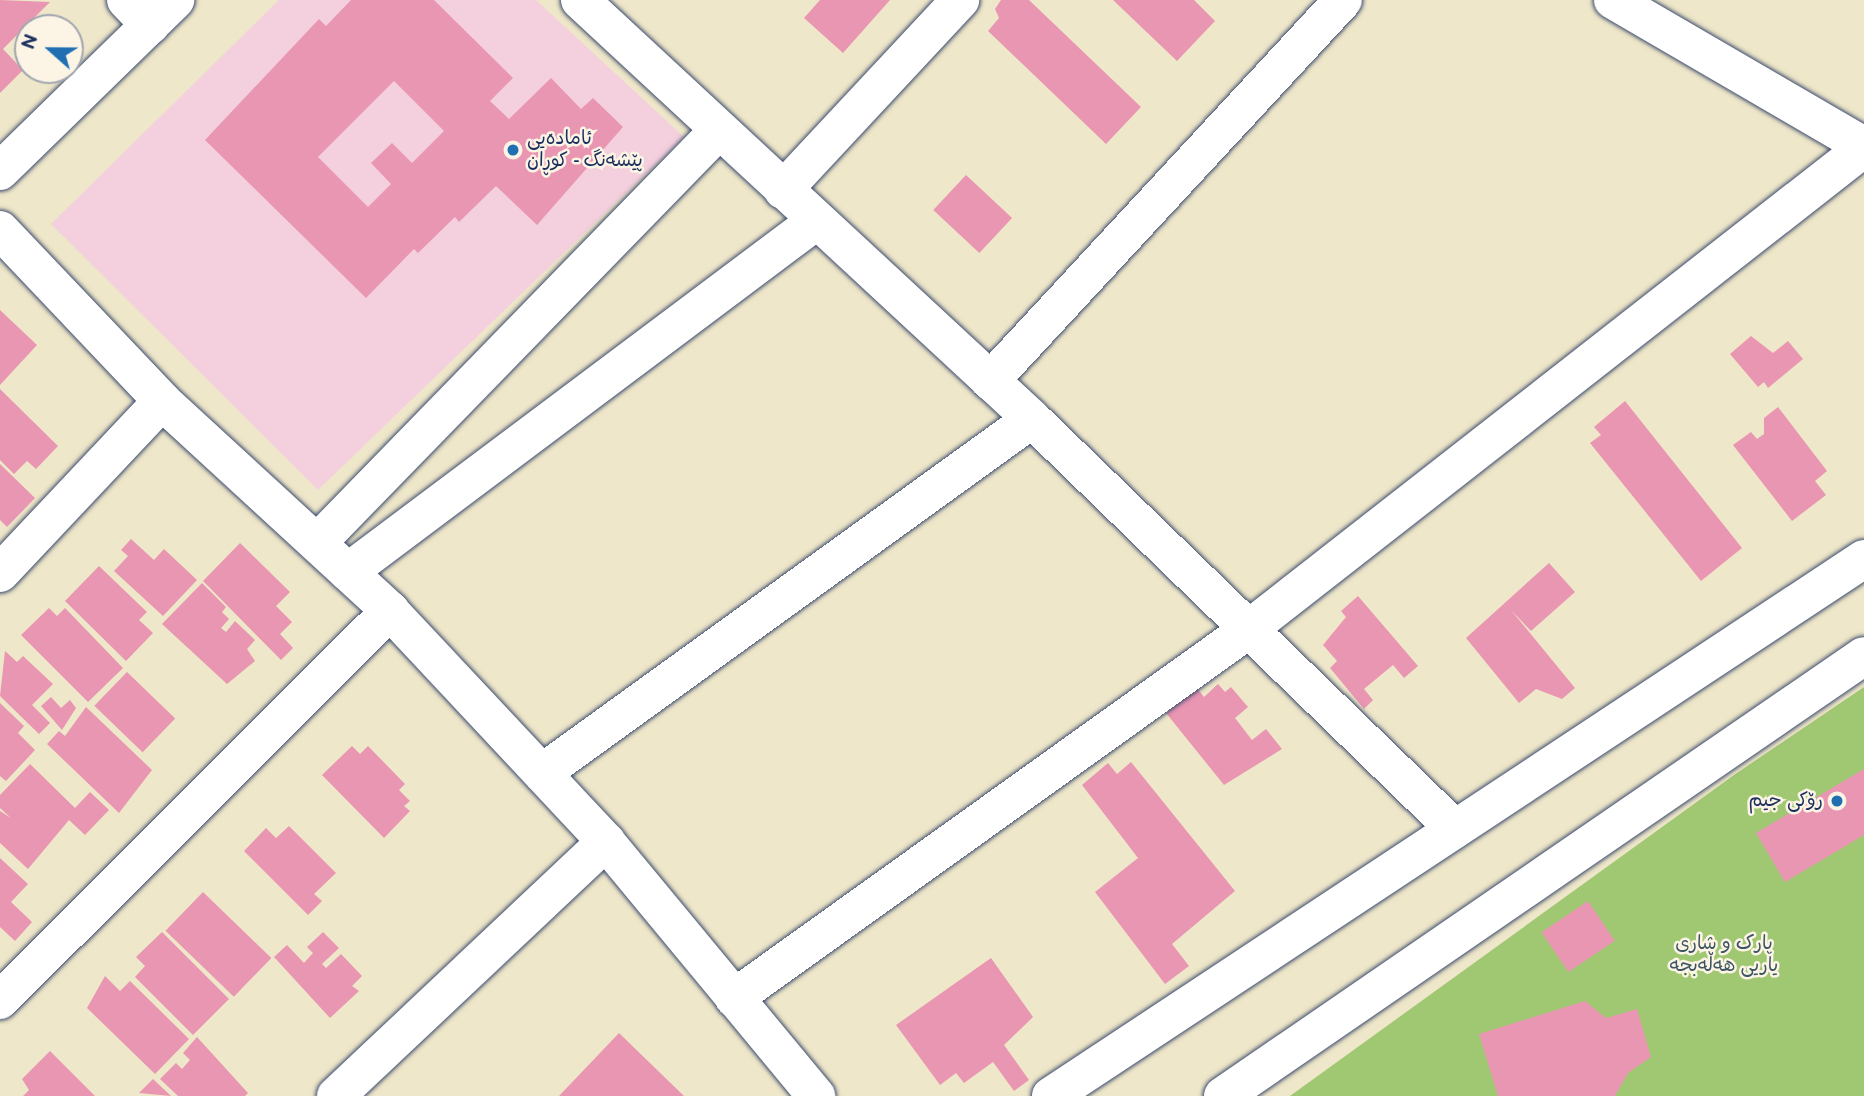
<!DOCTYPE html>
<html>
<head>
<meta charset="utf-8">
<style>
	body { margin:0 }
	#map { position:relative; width:1864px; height:1096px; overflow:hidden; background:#efe7c9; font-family:"Balsamiq Sans","Playpen Sans Arabic",sans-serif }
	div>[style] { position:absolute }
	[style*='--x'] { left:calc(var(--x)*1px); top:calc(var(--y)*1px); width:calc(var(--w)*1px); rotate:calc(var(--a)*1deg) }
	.built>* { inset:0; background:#f4cfdd }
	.green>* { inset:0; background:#a0c772 }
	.building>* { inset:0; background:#e996b2; transform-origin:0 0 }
	.roads { filter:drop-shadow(0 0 2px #3b4b6e) drop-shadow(0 0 2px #3b4b6e) }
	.minor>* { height:38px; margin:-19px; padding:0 19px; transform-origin:19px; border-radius:19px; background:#fff }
	.tertiary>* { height:38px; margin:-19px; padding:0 19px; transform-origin:19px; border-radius:19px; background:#fff }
	.secondary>* { height:38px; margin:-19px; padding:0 19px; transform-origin:19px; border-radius:19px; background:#fff }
	.dots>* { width:19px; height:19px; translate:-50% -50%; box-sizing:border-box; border:4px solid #fcf5e5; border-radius:50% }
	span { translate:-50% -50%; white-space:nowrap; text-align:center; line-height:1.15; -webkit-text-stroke:5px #fcf5e5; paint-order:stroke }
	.poi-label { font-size:19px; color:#1b2f5e }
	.left { translate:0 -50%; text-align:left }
	.right { translate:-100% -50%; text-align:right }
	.park-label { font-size:19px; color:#3c5563 }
	.north { position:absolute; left:14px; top:14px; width:70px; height:70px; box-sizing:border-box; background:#fcf5e5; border:2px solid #a2a6af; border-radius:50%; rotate:291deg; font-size:19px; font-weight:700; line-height:28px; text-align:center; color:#1b2f5e }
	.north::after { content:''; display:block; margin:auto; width:24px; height:32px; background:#1f6fb2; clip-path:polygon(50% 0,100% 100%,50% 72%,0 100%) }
</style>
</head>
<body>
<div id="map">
	<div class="built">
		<i style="clip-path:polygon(279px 0,536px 0,684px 137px,318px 490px,51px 224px)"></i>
	</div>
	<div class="green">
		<i style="clip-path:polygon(1864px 687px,1864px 1096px,1290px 1096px,1734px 775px)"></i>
	</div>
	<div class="building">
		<i style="clip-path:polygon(0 0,50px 2px,3px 49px,23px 70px,0 93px)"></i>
		<i style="clip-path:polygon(evenodd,351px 0,434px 0,513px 78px,490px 101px,509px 119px,551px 78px,581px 109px,593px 98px,623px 127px,537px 225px,496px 186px,459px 222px,455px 217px,418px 253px,414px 249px,366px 298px,205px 140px,319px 19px,326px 26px,351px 0,394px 81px,444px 131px,412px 163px,392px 143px,371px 163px,391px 184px,368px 207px,318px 157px,394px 81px)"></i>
		<i style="clip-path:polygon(820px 0,890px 0,843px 53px,804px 18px)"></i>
		<i style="clip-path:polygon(1001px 0,1029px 0,1141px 107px,1106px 144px,988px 31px,999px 18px,995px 9px)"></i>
		<i style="clip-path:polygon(1113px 0,1194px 0,1215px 21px,1177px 61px)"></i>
		<i style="left:966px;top:175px;width:63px;height:48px;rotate:43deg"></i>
		<i style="clip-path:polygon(0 310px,37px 345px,0 385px)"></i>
		<i style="clip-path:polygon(1751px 336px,1773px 353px,1788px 341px,1803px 359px,1768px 388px,1764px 382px,1758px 387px,1730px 354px)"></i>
		<i style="clip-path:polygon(0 389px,58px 446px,36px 469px,27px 461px,14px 474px,0 460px)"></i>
		<i style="clip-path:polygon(1625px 401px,1742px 548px,1701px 581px,1590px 443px,1601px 435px,1594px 427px)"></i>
		<i style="clip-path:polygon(1778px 407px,1827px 471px,1815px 481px,1826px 495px,1792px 521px,1733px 445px,1751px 432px,1757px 439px,1764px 434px,1764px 418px)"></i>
		<i style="clip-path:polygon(0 464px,35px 498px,7px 527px,0 520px)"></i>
		<i style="clip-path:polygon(131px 539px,154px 560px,164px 549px,197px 580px,163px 616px,114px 571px,128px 556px,121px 550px)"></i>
		<i style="clip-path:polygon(240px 543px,290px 592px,276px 606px,292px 622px,280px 634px,293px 648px,281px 660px,203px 581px)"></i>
		<i style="clip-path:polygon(1549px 563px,1575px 592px,1531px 631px,1511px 610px,1575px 688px,1562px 699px,1536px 689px,1519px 703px,1466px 638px)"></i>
		<i style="clip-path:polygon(99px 566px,147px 612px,139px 620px,153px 633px,126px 661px,65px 601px)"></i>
		<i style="clip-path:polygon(202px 583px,226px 607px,222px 612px,229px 619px,221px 628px,226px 632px,235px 621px,255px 640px,247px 649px,255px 661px,227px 684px,162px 624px)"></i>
		<i style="clip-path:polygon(1358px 596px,1418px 666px,1404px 678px,1393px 665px,1364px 689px,1373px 700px,1364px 709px,1330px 668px,1337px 661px,1323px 645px,1346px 617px,1341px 611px)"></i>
		<i style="clip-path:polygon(49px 608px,57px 616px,65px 608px,123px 668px,88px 702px,21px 635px)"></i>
		<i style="clip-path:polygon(5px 651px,17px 662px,23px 656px,53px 684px,32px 705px,50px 723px,39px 734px,0 696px)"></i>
		<i style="left:127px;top:672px;width:67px;height:47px;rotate:44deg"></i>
		<i style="clip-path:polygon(1218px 684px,1225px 692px,1231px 687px,1248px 707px,1235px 718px,1252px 740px,1266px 729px,1282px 749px,1224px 785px,1166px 713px,1197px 688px,1204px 697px)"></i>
		<i style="clip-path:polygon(51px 697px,61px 708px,70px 700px,76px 708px,62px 730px,41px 706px)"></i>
		<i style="clip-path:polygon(0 703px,24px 726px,18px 733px,35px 750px,6px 781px,0 776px)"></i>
		<i style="clip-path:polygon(86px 707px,152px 770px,119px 813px,47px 744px,59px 731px,65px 736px)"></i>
		<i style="clip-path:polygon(352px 746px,360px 754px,368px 746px,405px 784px,399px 790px,410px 801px,404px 806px,410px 811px,384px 838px,322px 775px)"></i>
		<i style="clip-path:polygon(1131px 762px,1235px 891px,1172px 944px,1189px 966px,1165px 984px,1095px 892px,1138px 858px,1082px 785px,1108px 763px,1117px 774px)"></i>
		<i style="clip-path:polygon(30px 764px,75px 808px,90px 792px,109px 810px,85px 835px,69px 820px,28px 869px,0 843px,0 811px,11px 818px,0 808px,0 795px)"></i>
		<i style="clip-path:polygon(1864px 769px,1864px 835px,1785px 882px,1756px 833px)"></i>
		<i style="clip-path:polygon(289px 826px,336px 873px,314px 894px,322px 901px,308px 915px,244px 851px,266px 828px,276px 838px)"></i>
		<i style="clip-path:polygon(0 858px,28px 884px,11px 902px,32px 922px,15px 941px,0 927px)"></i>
		<i style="left:203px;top:892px;width:95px;height:54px;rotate:44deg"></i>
		<i style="left:1588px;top:901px;width:48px;height:56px;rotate:56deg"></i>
		<i style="clip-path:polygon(162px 932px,229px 999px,193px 1035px,135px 977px,145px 966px,136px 957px)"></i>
		<i style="clip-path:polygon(323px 932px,339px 948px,322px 964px,326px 968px,341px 954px,362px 976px,352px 986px,359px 991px,330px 1018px,274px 957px,287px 945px,304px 963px,313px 953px,307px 947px)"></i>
		<i style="clip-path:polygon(991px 958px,1033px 1017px,1004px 1045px,1029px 1080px,1014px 1091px,993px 1062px,964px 1083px,956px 1073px,940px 1085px,896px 1025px)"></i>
		<i style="clip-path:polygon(105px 976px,120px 991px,130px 981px,189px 1039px,155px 1074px,87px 1008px)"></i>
		<i style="clip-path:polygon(1585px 1001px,1606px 1018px,1637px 1009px,1651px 1057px,1628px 1073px,1615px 1096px,1498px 1096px,1479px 1034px)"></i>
		<i style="clip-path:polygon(619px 1033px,684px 1096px,559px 1096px)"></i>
		<i style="clip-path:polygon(197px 1037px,248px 1093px,245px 1096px,178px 1096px,160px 1079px,176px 1063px,182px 1069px,190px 1060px,183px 1053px)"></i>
		<i style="clip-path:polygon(50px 1051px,95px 1096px,23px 1096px,29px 1090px,22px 1079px)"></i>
		<i style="clip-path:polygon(153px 1079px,171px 1096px,139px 1093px)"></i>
	</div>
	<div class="roads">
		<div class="minor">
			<i style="--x:126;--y:0;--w:35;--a:46"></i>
			<i style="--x:580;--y:0;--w:616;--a:42.83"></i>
			<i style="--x:1032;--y:419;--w:589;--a:44.11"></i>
			<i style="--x:0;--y:171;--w:245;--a:-44.3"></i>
			<i style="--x:783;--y:190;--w:260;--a:-47"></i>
			<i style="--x:0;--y:230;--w:236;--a:46.5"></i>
			<i style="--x:162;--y:401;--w:310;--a:42.6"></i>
			<i style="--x:390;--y:611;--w:316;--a:46.9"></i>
			<i style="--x:606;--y:842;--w:330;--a:50.4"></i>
			<i style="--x:990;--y:381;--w:519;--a:-47.18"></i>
			<i style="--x:317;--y:543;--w:576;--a:-45.77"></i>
			<i style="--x:348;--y:572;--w:585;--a:-36.87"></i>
			<i style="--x:0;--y:573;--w:236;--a:-46.7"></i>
			<i style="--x:542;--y:773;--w:604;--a:-35.85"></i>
			<i style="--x:734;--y:998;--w:629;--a:-35.61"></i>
			<i style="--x:1245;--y:632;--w:786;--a:-38.02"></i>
			<i style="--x:0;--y:1000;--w:551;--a:-44.93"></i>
			<i style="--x:336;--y:1096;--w:371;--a:-43.3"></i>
		</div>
		<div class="tertiary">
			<i style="--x:1613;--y:0;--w:290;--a:30.2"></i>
		</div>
		<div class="secondary">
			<i style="--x:1051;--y:1096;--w:974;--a:-33.45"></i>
			<i style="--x:1223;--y:1096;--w:777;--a:-34.47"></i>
		</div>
	</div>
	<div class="dots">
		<i style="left:513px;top:150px;background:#1f6fb2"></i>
		<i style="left:1837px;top:801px;background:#1f6fb2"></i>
	</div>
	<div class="poi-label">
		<span class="left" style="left:527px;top:150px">ئامادەیی<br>پێشەنگ - کوڕان</span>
		<span class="right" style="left:1823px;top:801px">رۆکی جیم</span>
	</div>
	<div class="park-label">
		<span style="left:1724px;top:955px">پارک و شاری<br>یاریی ھەڵەبجە</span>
	</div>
	<div class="north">N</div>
</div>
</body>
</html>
